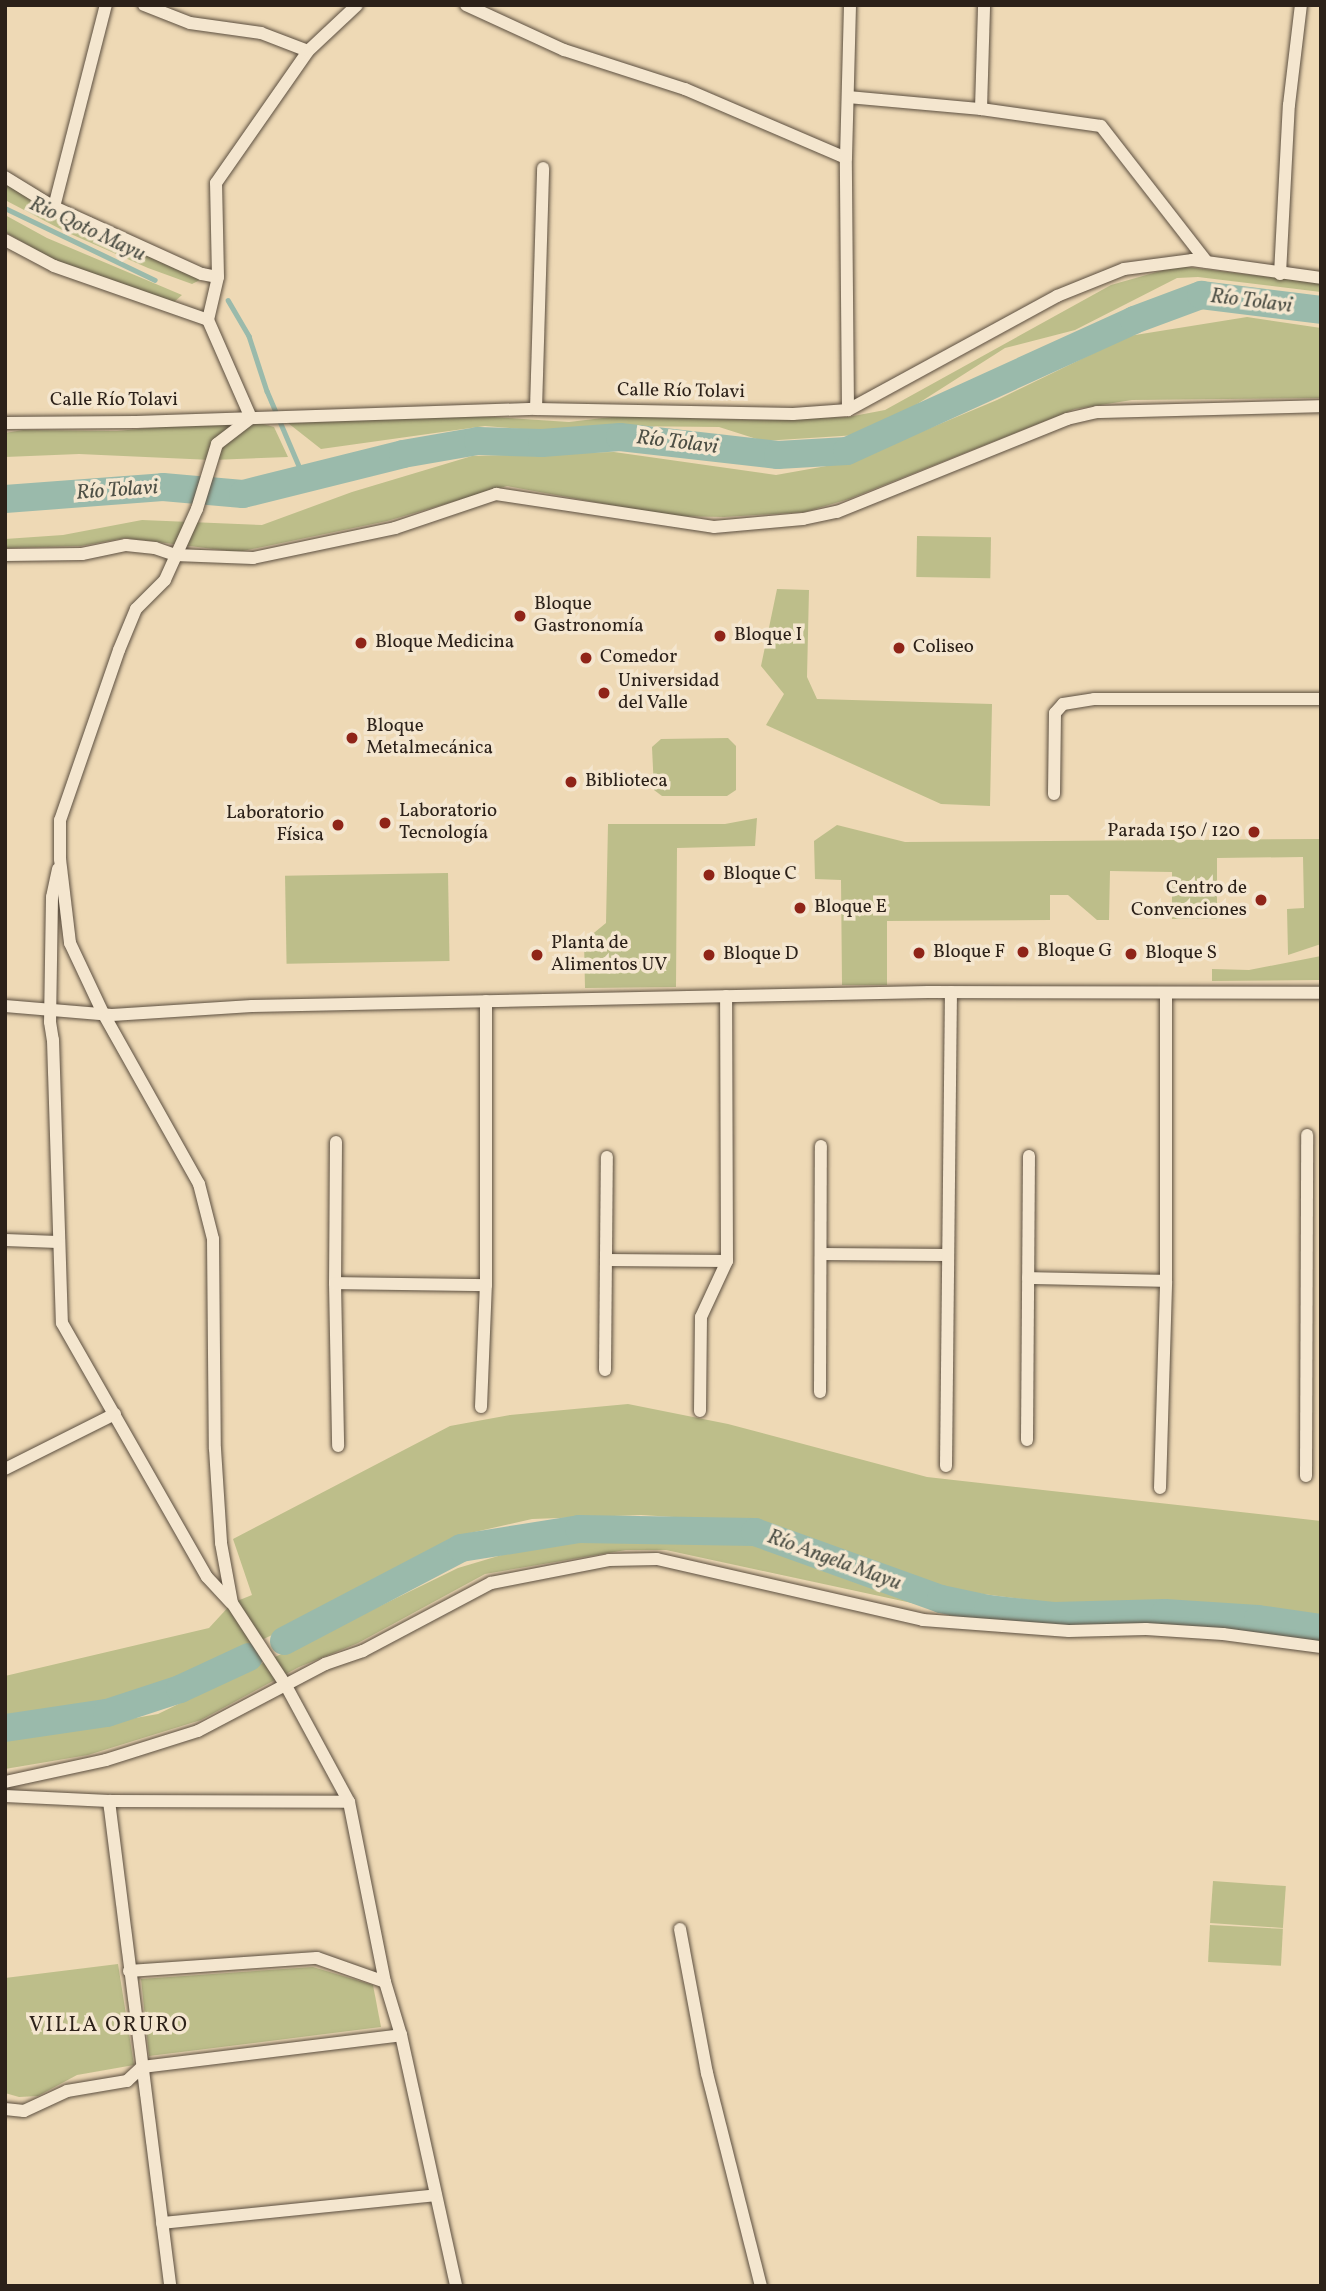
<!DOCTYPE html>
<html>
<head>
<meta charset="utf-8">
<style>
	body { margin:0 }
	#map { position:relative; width:1326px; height:2291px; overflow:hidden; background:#eed9b5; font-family:Vollkorn,serif }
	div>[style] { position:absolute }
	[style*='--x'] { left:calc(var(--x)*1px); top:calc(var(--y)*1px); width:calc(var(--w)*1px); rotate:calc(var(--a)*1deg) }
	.green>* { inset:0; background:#bdbe8a; transform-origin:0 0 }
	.stream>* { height:4.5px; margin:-2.25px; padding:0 2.25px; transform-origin:2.25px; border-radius:2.25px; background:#9abaab }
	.river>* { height:28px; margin:-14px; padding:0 14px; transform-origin:14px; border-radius:14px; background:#9abaab }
	.roads { filter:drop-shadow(0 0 2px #5c4f40) drop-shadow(0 0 2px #5c4f40) }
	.street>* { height:12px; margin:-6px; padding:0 6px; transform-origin:6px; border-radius:6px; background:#f4e6cf }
	.dots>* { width:19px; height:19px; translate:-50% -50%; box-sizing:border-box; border:4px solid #f4e6cf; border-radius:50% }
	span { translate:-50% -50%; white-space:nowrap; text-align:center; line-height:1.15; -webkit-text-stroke:7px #f4e6cf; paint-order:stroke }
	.street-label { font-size:19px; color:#2c2119 }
	.poi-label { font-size:19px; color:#2c2119 }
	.left { translate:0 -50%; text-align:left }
	.right { translate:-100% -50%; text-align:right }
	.water-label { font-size:21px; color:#4d4f45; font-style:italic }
	.neighbourhood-label { font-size:21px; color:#2c2119; letter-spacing:2px }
	.frame { position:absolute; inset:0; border:7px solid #2c2119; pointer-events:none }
</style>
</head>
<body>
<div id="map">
	<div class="green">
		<i style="clip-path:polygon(5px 184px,202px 279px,192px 284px,148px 268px,64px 231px,5px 200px)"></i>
		<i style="clip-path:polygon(5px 215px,47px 238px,182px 295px,174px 302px,56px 261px,5px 232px)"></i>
		<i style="clip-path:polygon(1178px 266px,1321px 283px,1321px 292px,1198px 277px,1177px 278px,1075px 330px,1005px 348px,903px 413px,857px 435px,763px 441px,719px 427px,616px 426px,558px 432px,485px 426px,321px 449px,288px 423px,463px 415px,569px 422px,620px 416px,750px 420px,848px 417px,885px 410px,1111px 285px)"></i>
		<i style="clip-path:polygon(1247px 317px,1321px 328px,1321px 398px,1132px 400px,1075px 409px,849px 499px,805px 512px,724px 517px,671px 516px,507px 486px,387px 521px,238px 552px,125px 538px,81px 546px,5px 548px,5px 539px,63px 535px,142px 520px,262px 525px,352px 492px,472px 456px,614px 452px,776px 475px,849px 462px,997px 400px,1129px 336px)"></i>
		<i style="clip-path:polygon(245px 419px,274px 427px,288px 457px,212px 460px,79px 454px,5px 457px,5px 433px,23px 430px,117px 431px)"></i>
		<i style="left:917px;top:536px;width:74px;height:41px;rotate:1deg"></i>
		<i style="clip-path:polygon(777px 589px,809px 590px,807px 677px,817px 699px,992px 704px,990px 806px,941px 804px,766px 725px,784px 694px,761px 666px)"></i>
		<i style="clip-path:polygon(728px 738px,736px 746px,736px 790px,727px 796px,662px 796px,654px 790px,652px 747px,661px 739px)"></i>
		<i style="clip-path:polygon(757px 818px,755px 846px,677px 848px,676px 987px,585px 988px,584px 941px,606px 923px,608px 824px,725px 824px)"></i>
		<i style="clip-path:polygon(837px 825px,905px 842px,1321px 839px,1321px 944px,1288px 955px,1287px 909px,1304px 908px,1303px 857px,1217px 858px,1217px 919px,1172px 919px,1172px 872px,1110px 871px,1109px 920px,1097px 920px,1068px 895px,1050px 895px,1050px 920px,887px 921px,887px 985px,842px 985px,841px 880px,815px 879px,814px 841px)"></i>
		<i style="left:448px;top:873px;width:88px;height:163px;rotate:89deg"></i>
		<i style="clip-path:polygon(1321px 956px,1321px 980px,1212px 981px,1212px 969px,1249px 970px)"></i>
		<i style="clip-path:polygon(628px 1404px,728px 1424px,927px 1477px,1321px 1521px,1321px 1618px,1144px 1602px,1075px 1606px,944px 1589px,755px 1522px,641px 1515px,532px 1519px,457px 1536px,300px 1622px,180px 1678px,114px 1699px,5px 1718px,5px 1676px,209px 1628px,232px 1603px,252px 1595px,233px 1539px,450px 1426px,510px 1415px)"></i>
		<i style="clip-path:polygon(580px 1540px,751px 1542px,935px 1608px,666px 1550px,626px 1550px,485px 1574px,358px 1643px,299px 1667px,201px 1720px,88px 1755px,5px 1769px,5px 1741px,158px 1714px,458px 1568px,512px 1552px)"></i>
		<i style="left:1213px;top:1881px;width:73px;height:42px;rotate:4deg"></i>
		<i style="left:1210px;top:1925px;width:73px;height:37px;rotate:3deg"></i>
		<i style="clip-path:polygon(118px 1964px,134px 2065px,77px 2075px,38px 2096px,19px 2097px,5px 2093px,5px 1978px)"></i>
		<i style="clip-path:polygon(313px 1967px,373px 1985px,381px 2027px,149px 2056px,141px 1979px)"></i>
	</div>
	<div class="stream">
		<i style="--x:5;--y:208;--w:166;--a:25.6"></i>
		<i style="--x:228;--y:300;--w:42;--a:59.7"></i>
		<i style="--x:249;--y:336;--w:58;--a:71.9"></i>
		<i style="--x:267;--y:391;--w:97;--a:66.9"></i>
	</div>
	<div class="river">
		<i style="--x:5;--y:499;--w:158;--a:-4.3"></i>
		<i style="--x:163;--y:487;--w:80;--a:5"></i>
		<i style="--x:243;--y:494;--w:165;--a:-14"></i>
		<i style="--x:403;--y:454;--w:76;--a:-9.8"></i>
		<i style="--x:478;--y:441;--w:64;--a:1.8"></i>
		<i style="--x:542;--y:443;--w:78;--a:-4.4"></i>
		<i style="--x:620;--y:437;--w:159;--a:6.5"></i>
		<i style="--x:778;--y:455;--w:69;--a:-3.3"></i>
		<i style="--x:847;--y:451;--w:315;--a:-24.5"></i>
		<i style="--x:1134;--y:320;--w:72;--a:-20.5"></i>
		<i style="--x:1201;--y:295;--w:121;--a:7.1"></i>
		<i style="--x:284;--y:1641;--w:200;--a:-27.7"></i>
		<i style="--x:461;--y:1548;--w:120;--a:-9.1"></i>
		<i style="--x:579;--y:1529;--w:176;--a:1"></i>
		<i style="--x:755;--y:1532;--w:198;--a:19.8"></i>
		<i style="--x:941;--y:1599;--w:48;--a:12"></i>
		<i style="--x:988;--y:1609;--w:66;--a:6.1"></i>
		<i style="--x:1054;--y:1616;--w:111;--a:-1.5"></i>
		<i style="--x:1165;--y:1613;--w:93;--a:3.7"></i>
		<i style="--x:1258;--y:1619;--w:64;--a:8.1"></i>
		<i style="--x:5;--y:1728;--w:103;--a:-8.4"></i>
		<i style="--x:107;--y:1713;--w:77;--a:-18.2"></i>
		<i style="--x:180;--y:1689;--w:76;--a:-24.9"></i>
	</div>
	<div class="roads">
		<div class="street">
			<i style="--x:144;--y:5;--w:49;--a:21.4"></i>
			<i style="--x:190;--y:23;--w:72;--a:8"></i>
			<i style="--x:261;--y:33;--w:50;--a:21"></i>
			<i style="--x:466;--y:5;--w:108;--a:24.7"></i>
			<i style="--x:564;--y:50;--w:127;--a:17.9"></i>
			<i style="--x:685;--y:89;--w:175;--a:23.2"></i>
			<i style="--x:848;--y:97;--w:134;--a:5.2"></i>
			<i style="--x:981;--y:109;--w:121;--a:8.1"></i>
			<i style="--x:1101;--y:126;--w:172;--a:52.1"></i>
			<i style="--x:981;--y:109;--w:104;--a:-88.3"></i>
			<i style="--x:5;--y:177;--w:57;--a:31.5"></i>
			<i style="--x:54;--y:207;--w:162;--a:24.4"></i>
			<i style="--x:202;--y:274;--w:16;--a:11"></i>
			<i style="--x:54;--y:207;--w:209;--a:-75.6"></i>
			<i style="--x:5;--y:240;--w:55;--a:28"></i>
			<i style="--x:54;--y:266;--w:163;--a:19.3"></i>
			<i style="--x:208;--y:320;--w:107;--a:66.3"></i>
			<i style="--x:251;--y:418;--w:43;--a:142.6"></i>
			<i style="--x:217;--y:444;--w:68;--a:107.1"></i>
			<i style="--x:197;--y:509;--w:78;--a:114.3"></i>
			<i style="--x:165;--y:580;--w:41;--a:135"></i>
			<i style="--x:136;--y:609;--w:44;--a:112.5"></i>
			<i style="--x:119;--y:650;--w:180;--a:109.1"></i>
			<i style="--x:60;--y:820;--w:39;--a:90"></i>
			<i style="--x:60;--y:859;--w:85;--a:83.2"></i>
			<i style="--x:70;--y:943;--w:77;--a:64.8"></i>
			<i style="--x:103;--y:1013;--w:196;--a:60.7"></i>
			<i style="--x:199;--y:1184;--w:57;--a:75.7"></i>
			<i style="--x:213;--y:1239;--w:210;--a:89.5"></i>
			<i style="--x:215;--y:1449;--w:94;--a:86.3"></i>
			<i style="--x:221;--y:1543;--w:61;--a:79.6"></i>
			<i style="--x:232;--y:1603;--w:97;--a:56.8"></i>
			<i style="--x:285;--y:1684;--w:134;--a:61.5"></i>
			<i style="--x:349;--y:1802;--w:184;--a:78.7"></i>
			<i style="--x:385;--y:1982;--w:55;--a:73.2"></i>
			<i style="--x:401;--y:2035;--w:257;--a:77.6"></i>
			<i style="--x:1280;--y:274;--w:169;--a:-87"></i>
			<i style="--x:1289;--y:105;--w:101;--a:-83.2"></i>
			<i style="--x:208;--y:320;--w:44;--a:-76.9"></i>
			<i style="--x:218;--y:277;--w:94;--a:-91.2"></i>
			<i style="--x:216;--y:183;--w:161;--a:-55.1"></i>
			<i style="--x:308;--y:51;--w:67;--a:-43.2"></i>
			<i style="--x:536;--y:409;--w:241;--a:-88.3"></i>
			<i style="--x:848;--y:410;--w:252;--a:-90.5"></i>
			<i style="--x:846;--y:158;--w:153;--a:-88.5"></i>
			<i style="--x:5;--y:423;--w:131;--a:-0.4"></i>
			<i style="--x:136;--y:422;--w:400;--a:-1.9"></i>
			<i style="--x:536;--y:409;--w:257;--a:1.1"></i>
			<i style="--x:793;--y:414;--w:55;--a:-4.2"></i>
			<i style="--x:848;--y:410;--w:238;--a:-28.6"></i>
			<i style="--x:1057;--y:296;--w:72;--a:-21.9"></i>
			<i style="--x:1124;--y:269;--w:69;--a:-7.5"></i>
			<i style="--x:1192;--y:260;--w:130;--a:7.9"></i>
			<i style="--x:5;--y:555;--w:77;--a:-0.7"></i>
			<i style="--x:82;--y:554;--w:45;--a:-11.6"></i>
			<i style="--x:126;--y:545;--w:29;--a:6"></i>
			<i style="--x:155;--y:548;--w:21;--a:19"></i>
			<i style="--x:175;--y:555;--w:78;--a:2.2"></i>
			<i style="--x:253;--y:558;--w:145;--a:-11.9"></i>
			<i style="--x:395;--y:528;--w:107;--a:-18.6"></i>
			<i style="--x:496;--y:494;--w:220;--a:8.6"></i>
			<i style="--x:714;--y:527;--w:89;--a:-5.1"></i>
			<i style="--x:803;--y:519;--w:35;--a:-12"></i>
			<i style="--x:837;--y:512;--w:248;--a:-22"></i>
			<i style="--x:1067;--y:419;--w:31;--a:-13"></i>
			<i style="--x:1097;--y:412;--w:224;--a:-1.5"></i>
			<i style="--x:1054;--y:794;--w:81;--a:-89.3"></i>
			<i style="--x:1055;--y:713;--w:12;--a:-48"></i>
			<i style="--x:1063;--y:704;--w:31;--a:-9"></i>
			<i style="--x:1094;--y:699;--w:227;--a:0"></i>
			<i style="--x:58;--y:869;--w:29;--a:102"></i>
			<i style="--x:52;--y:897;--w:125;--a:90.9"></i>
			<i style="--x:50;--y:1022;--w:18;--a:81"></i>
			<i style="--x:53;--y:1040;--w:283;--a:88.2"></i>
			<i style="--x:62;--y:1323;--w:292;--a:60.3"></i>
			<i style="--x:207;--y:1577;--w:35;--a:47"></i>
			<i style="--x:5;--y:1006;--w:107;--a:4.8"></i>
			<i style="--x:112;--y:1015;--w:140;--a:-3.7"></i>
			<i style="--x:252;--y:1006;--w:676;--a:-1.19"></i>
			<i style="--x:928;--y:992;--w:393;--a:0.1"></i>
			<i style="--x:336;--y:1142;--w:141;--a:90.4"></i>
			<i style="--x:335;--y:1283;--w:163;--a:88.9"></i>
			<i style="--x:5;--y:1240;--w:53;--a:2.2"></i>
			<i style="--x:821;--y:1254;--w:127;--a:0.5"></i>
			<i style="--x:606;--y:1260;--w:121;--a:0.5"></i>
			<i style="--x:1028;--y:1278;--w:138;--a:1.2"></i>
			<i style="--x:335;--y:1283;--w:151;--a:0.8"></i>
			<i style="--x:605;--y:1370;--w:213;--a:-89.5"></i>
			<i style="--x:820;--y:1392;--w:246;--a:-89.8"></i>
			<i style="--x:481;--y:1407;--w:122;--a:-87.7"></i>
			<i style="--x:486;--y:1285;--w:284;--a:-90"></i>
			<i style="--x:700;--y:1411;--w:94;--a:-89.4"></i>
			<i style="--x:701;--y:1317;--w:62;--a:-65.1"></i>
			<i style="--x:727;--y:1261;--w:265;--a:-90.2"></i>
			<i style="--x:1027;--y:1440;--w:284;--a:-89.6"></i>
			<i style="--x:946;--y:1466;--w:474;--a:-89.4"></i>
			<i style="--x:5;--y:1469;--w:123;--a:-26.6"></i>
			<i style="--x:1306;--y:1476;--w:341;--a:-89.8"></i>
			<i style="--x:1160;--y:1488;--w:207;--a:-88.3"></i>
			<i style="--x:1166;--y:1281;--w:288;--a:-90"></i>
			<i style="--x:5;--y:1782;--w:103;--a:-12.3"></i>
			<i style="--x:106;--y:1760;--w:96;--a:-17.5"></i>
			<i style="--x:198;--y:1731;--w:144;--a:-27.8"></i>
			<i style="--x:325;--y:1664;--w:40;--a:-18.9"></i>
			<i style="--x:363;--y:1651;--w:145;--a:-28"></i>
			<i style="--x:491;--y:1583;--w:120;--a:-11"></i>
			<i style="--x:609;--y:1560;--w:48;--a:-1.2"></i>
			<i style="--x:657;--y:1559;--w:273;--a:12.9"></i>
			<i style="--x:923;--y:1620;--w:146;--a:4.3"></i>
			<i style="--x:1069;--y:1631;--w:77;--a:-1.5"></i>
			<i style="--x:1146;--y:1629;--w:77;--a:3.7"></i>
			<i style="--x:1223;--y:1634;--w:99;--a:7.6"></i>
			<i style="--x:5;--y:1796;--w:104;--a:2.8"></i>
			<i style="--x:109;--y:1801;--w:240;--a:0.2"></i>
			<i style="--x:109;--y:1801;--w:489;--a:82.8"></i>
			<i style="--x:680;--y:1929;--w:147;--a:79.4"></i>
			<i style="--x:707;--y:2073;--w:220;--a:75.8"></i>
			<i style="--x:129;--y:1971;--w:188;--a:-4"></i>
			<i style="--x:317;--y:1958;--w:72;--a:19.4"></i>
			<i style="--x:5;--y:2109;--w:19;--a:6"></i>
			<i style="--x:24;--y:2111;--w:47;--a:-24.9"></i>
			<i style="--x:67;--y:2091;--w:61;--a:-9.5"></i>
			<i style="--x:127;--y:2081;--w:21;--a:-43"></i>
			<i style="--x:142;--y:2067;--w:261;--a:-7"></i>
			<i style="--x:162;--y:2223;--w:275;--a:-5.8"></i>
		</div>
	</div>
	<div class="dots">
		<i style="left:520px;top:616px;background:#8f2418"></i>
		<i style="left:720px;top:636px;background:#8f2418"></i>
		<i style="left:361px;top:643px;background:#8f2418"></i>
		<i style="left:899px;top:648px;background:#8f2418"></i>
		<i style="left:586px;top:658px;background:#8f2418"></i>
		<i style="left:604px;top:693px;background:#8f2418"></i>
		<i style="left:352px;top:738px;background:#8f2418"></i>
		<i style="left:571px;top:782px;background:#8f2418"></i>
		<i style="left:385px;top:823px;background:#8f2418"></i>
		<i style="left:338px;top:825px;background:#8f2418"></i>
		<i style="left:1254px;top:832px;background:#8f2418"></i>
		<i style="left:709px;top:875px;background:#8f2418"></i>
		<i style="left:1261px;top:900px;background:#8f2418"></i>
		<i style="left:800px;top:908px;background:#8f2418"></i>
		<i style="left:1023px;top:952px;background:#8f2418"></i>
		<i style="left:919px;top:953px;background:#8f2418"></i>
		<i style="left:1131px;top:954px;background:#8f2418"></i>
		<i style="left:537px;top:955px;background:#8f2418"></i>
		<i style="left:709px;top:955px;background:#8f2418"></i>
	</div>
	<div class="street-label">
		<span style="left:681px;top:392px;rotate:1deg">Calle Río Tolavi</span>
		<span style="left:114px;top:401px">Calle Río Tolavi</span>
	</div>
	<div class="poi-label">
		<span class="left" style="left:534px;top:616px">Bloque<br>Gastronomía</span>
		<span class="left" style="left:734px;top:636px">Bloque I</span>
		<span class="left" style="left:375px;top:643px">Bloque Medicina</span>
		<span class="left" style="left:913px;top:648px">Coliseo</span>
		<span class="left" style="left:600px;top:658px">Comedor</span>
		<span class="left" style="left:618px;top:693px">Universidad<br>del Valle</span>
		<span class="left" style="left:366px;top:738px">Bloque<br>Metalmecánica</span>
		<span class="left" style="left:585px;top:782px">Biblioteca</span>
		<span class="left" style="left:399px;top:823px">Laboratorio<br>Tecnología</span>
		<span class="right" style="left:324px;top:825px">Laboratorio<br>Física</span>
		<span class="right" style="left:1240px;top:832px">Parada 150 / 120</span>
		<span class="left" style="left:723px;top:875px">Bloque C</span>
		<span class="right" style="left:1247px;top:900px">Centro de<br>Convenciones</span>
		<span class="left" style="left:814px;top:908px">Bloque E</span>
		<span class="left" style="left:551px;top:955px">Planta de<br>Alimentos UV</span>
		<span class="left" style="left:1037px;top:952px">Bloque G</span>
		<span class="left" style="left:933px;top:953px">Bloque F</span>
		<span class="left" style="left:1145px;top:954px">Bloque S</span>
		<span class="left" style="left:723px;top:955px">Bloque D</span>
	</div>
	<div class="water-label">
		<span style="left:87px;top:230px;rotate:25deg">Rio Qoto Mayu</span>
		<span style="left:1251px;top:302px;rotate:7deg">Río Tolavi</span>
		<span style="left:677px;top:443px;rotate:7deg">Río Tolavi</span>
		<span style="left:117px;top:491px;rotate:-4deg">Río Tolavi</span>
		<span style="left:834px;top:1561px;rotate:20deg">Río Angela Mayu</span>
	</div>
	<div class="neighbourhood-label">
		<span style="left:109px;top:2026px">VILLA ORURO</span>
	</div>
	<div class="frame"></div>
</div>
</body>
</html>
